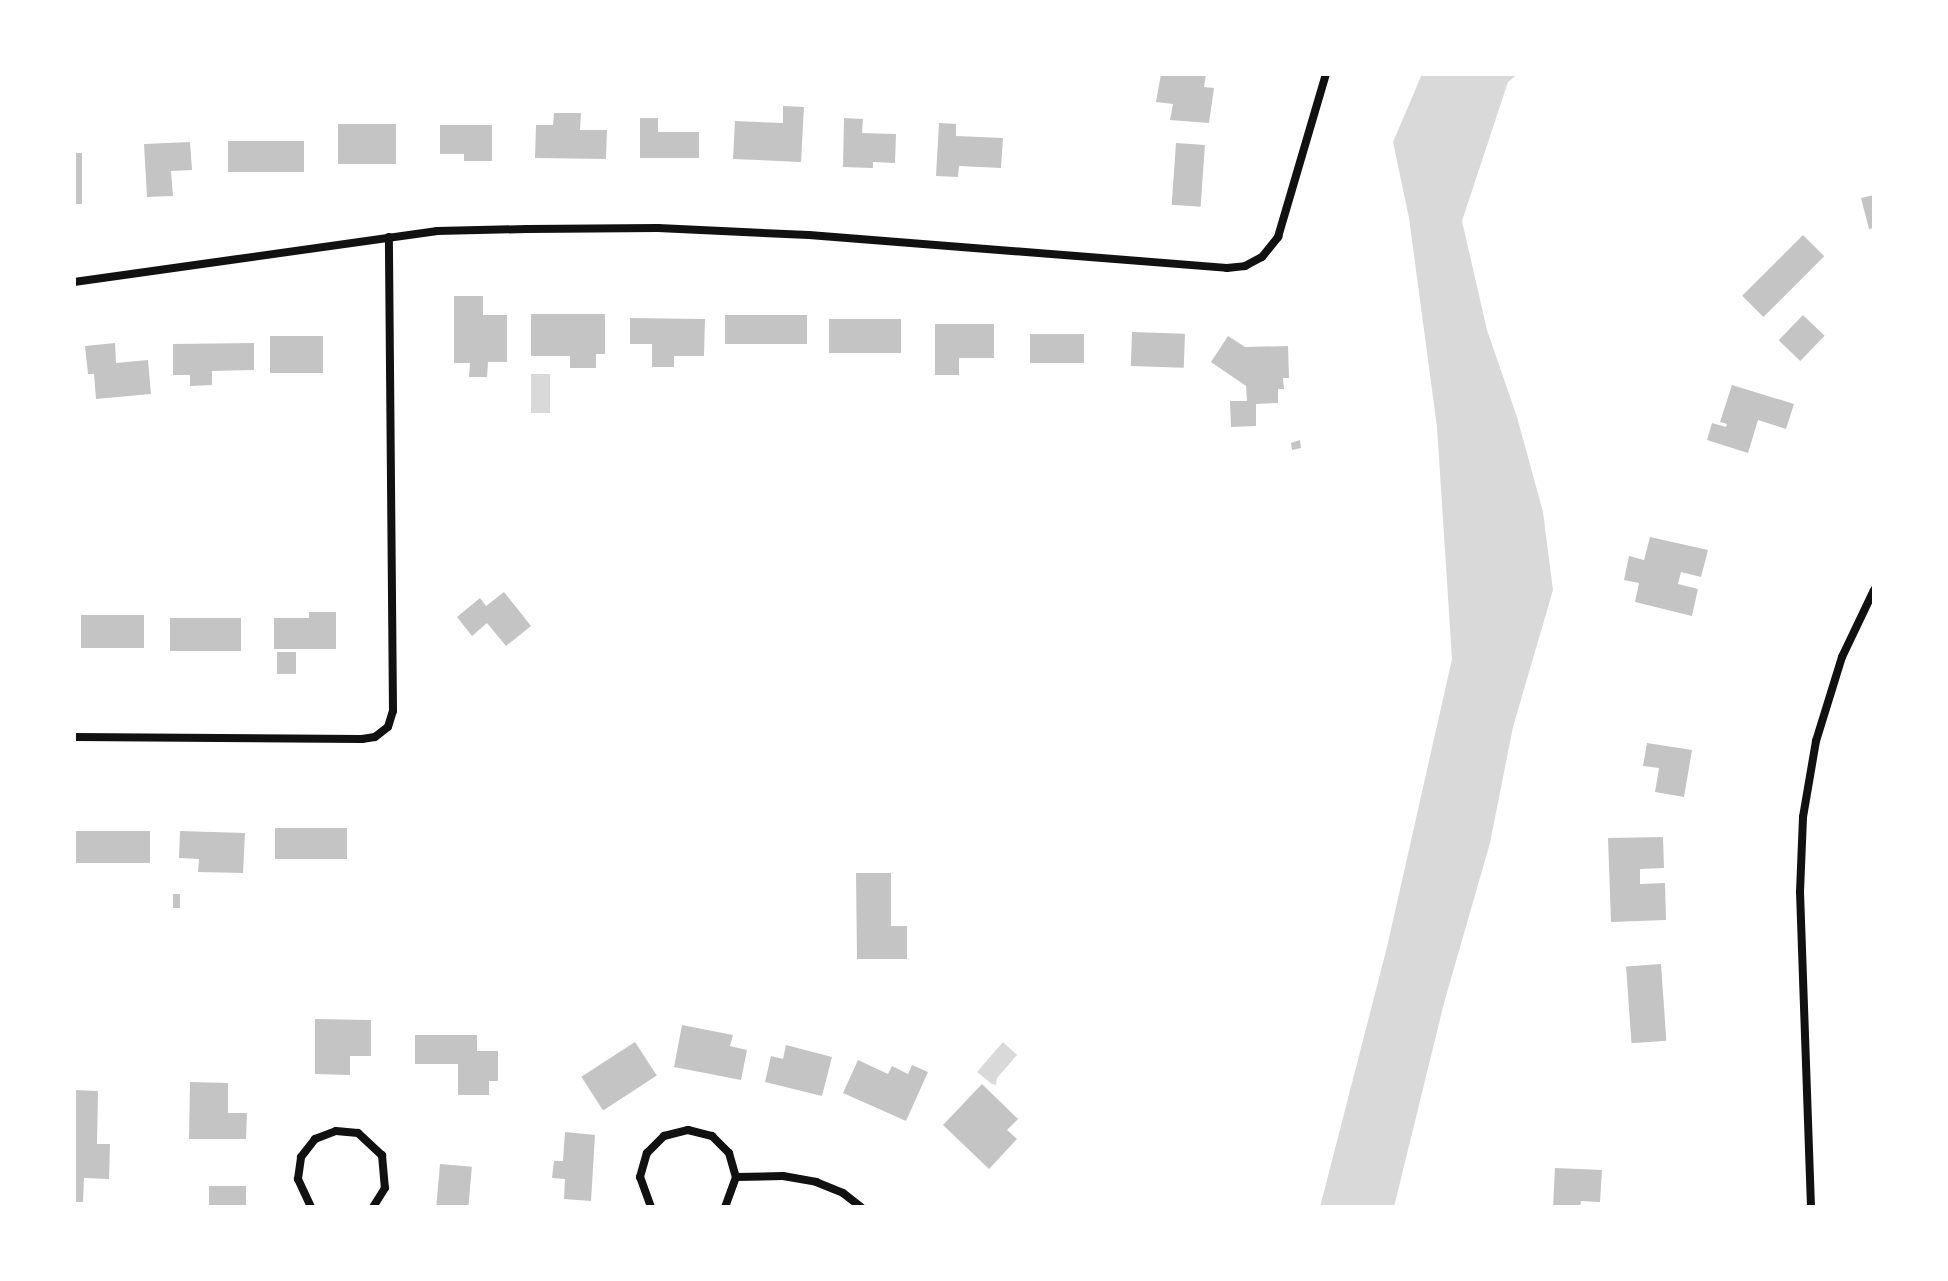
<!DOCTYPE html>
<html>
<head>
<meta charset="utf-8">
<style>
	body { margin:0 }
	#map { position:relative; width:1948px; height:1281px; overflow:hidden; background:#fff; font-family:Inter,sans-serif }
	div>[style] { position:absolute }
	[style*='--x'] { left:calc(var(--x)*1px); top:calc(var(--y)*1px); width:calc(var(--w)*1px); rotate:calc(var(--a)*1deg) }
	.water>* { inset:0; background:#d9d9d9; transform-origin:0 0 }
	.building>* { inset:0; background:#c4c4c4; transform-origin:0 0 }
	.minor>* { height:8px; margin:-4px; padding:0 4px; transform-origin:4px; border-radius:4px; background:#111 }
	span { translate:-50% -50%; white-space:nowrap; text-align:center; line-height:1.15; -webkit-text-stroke:8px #fff; paint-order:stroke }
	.frame { position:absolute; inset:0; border:76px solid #fff; pointer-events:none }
</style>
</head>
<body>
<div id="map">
	<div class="water">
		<i style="clip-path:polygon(1422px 74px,1518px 74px,1508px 82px,1462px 221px,1487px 330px,1517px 417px,1543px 512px,1553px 590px,1513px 727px,1490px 843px,1444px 1003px,1394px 1207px,1320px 1207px,1387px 947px,1452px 659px,1437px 427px,1409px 218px,1393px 142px)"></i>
		<i style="left:531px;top:374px;width:19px;height:39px"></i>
		<i style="clip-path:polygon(1003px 1042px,1017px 1055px,997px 1078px,996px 1085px,992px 1084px,977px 1072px)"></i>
	</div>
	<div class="building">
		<i style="clip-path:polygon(1161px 74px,1206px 74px,1204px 87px,1214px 88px,1209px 123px,1170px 120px,1173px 104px,1156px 102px)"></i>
		<i style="clip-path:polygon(783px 106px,804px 107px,801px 162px,733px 159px,735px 121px,783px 123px)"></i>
		<i style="clip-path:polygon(554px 113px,581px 113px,580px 130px,607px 130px,606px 159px,535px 158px,536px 125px,553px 125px)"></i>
		<i style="clip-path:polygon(640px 118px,658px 118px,658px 132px,699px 132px,699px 158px,640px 158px)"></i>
		<i style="clip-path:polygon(844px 118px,863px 119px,862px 133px,896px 134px,895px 163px,873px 162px,873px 168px,843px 167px)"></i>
		<i style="clip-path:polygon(939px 123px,956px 124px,956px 136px,1003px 138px,1001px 168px,959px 166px,958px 177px,936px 176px)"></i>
		<i style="left:338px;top:124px;width:58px;height:40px"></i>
		<i style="clip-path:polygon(440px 125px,492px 125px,492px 161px,464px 161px,464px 154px,440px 154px)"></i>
		<i style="left:228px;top:141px;width:76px;height:31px"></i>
		<i style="clip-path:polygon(190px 142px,192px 170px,171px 171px,173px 196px,147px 197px,144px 144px)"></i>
		<i style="left:1176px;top:143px;width:29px;height:62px;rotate:4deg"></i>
		<i style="left:74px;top:153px;width:8px;height:51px"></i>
		<i style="clip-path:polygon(1874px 195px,1874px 228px,1869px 229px,1861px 198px)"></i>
		<i style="left:1803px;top:235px;width:30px;height:86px;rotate:45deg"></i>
		<i style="clip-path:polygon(454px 296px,483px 296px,483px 315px,507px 315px,507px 362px,488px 362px,487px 377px,469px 377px,470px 363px,454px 363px)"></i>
		<i style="clip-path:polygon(531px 314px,605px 314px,605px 354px,596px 354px,596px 368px,570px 368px,570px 356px,531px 356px)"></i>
		<i style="left:725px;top:315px;width:82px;height:29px"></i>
		<i style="left:1803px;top:315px;width:30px;height:35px;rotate:44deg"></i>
		<i style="clip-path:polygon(630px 318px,705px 319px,704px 356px,674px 356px,674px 367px,652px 367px,652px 344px,630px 344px)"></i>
		<i style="left:829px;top:319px;width:72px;height:34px"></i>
		<i style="clip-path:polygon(935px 324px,994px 324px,994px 358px,959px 358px,959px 375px,935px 375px)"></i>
		<i style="left:1132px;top:332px;width:53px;height:34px;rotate:2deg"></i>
		<i style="left:1030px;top:334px;width:54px;height:29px"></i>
		<i style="left:270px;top:336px;width:53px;height:37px"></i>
		<i style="clip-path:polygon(1228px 336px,1245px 347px,1288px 346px,1289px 378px,1283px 378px,1284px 389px,1278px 389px,1278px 403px,1256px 404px,1256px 426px,1231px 427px,1230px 401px,1247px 401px,1246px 386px,1211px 362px)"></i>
		<i style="clip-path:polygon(115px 343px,116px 363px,148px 360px,151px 394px,96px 399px,94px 374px,88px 374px,85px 346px)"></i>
		<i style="clip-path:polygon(254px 343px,254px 370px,212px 371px,212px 385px,190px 386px,190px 375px,173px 375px,173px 344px)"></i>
		<i style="clip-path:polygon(1732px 385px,1794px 404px,1786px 429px,1758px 420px,1748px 453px,1707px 440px,1712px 423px,1726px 427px,1727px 424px,1720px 422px)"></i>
		<i style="clip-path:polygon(1300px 440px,1301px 448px,1292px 450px,1291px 443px)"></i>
		<i style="clip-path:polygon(1650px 537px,1708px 550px,1701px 577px,1681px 572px,1678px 584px,1698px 589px,1692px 616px,1635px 602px,1639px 583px,1624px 580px,1629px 556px,1644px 560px)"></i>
		<i style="clip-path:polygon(504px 592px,531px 626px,506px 646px,487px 623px,472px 636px,457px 617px,480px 598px,486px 606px)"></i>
		<i style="clip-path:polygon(309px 612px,336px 612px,336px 649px,274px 649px,274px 618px,309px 618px)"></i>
		<i style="left:81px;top:615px;width:63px;height:33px"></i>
		<i style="left:170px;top:618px;width:71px;height:33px"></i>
		<i style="left:277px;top:652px;width:19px;height:22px"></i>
		<i style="clip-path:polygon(1647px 743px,1692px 750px,1684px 797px,1655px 792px,1659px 768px,1643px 766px)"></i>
		<i style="left:275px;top:828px;width:72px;height:31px"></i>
		<i style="left:75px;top:831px;width:75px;height:32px"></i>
		<i style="clip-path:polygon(180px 831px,245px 833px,243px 873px,198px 872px,199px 859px,179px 858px)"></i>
		<i style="clip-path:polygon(1663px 837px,1664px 868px,1640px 869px,1640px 884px,1665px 883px,1666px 920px,1611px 922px,1608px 838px)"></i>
		<i style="clip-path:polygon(856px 873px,891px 873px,891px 926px,907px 926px,907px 959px,857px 959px)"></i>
		<i style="left:173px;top:894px;width:7px;height:14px"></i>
		<i style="left:1661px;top:964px;width:77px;height:35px;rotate:86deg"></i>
		<i style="clip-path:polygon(315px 1019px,371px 1020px,371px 1056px,350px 1056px,350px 1075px,315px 1074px)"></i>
		<i style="clip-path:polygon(682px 1025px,733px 1035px,730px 1046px,747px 1050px,741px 1080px,674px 1067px)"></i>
		<i style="clip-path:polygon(415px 1035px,477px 1035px,477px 1051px,498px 1051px,498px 1081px,489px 1081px,489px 1095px,458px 1095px,458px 1064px,415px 1064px)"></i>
		<i style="left:635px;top:1042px;width:40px;height:64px;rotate:57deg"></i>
		<i style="clip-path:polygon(786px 1045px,832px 1057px,822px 1096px,765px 1082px,771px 1056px,783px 1059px)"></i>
		<i style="clip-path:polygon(858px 1060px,888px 1074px,892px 1066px,908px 1074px,912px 1065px,928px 1072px,906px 1121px,843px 1093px)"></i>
		<i style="clip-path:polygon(190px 1082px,228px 1083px,228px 1113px,247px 1113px,246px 1139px,189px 1139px)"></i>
		<i style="clip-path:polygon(982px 1084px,1018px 1119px,1007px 1130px,1017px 1139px,989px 1169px,943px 1125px)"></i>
		<i style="clip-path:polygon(74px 1090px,98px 1091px,97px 1144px,110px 1144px,109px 1179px,84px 1178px,83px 1202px,74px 1202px)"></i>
		<i style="clip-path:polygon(565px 1132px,595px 1135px,591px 1201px,564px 1199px,565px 1179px,552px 1178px,554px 1161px,563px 1161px)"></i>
		<i style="left:440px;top:1164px;width:32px;height:43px;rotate:5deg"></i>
		<i style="clip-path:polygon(1555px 1168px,1602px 1170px,1600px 1202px,1581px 1201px,1580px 1207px,1553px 1207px)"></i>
		<i style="left:209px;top:1186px;width:37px;height:21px"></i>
	</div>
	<div class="minor">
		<i style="--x:74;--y:282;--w:367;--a:-8"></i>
		<i style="--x:437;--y:231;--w:90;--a:-1.3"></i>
		<i style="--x:527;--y:229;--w:131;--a:-0.4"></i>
		<i style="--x:658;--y:228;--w:151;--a:2.7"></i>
		<i style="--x:809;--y:235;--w:419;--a:4.5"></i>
		<i style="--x:1227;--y:268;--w:18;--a:-6"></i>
		<i style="--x:1245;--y:266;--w:19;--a:-28"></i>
		<i style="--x:1262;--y:257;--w:26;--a:-51"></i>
		<i style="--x:1278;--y:237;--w:170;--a:-73.6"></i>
		<i style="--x:74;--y:737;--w:288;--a:0.4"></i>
		<i style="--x:362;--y:739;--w:13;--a:-9"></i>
		<i style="--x:375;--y:737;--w:16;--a:-38"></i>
		<i style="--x:388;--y:727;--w:17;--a:-73"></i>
		<i style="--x:393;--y:711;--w:474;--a:-90.5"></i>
		<i style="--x:736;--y:1177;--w:47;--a:-1.2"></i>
		<i style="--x:783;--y:1176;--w:34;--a:10"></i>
		<i style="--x:816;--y:1182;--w:29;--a:22"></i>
		<i style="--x:843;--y:1193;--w:23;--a:38"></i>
		<i style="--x:311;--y:1207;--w:31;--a:-115"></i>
		<i style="--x:298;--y:1179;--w:22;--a:-82"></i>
		<i style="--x:301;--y:1157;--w:23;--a:-52"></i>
		<i style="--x:315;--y:1139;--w:22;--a:-21"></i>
		<i style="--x:336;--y:1131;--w:22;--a:5"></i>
		<i style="--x:358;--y:1133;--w:33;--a:43"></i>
		<i style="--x:382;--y:1155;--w:33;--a:85"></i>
		<i style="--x:385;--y:1188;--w:22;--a:122"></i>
		<i style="--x:651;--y:1207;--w:32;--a:-110"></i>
		<i style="--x:640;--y:1177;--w:25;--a:-74"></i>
		<i style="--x:647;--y:1153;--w:24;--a:-45"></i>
		<i style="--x:664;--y:1136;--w:25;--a:-14"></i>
		<i style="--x:688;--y:1130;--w:25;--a:14"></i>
		<i style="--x:712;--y:1136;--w:24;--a:45"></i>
		<i style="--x:729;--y:1153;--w:25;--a:74"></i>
		<i style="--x:736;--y:1177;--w:32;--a:110"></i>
		<i style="--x:1811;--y:1207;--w:315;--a:-92"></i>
		<i style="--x:1800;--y:892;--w:75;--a:-87.7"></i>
		<i style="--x:1803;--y:817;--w:77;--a:-80.3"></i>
		<i style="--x:1816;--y:741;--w:88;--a:-72.8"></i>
		<i style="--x:1842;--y:657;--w:74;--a:-64.5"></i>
	</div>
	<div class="frame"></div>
</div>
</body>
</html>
